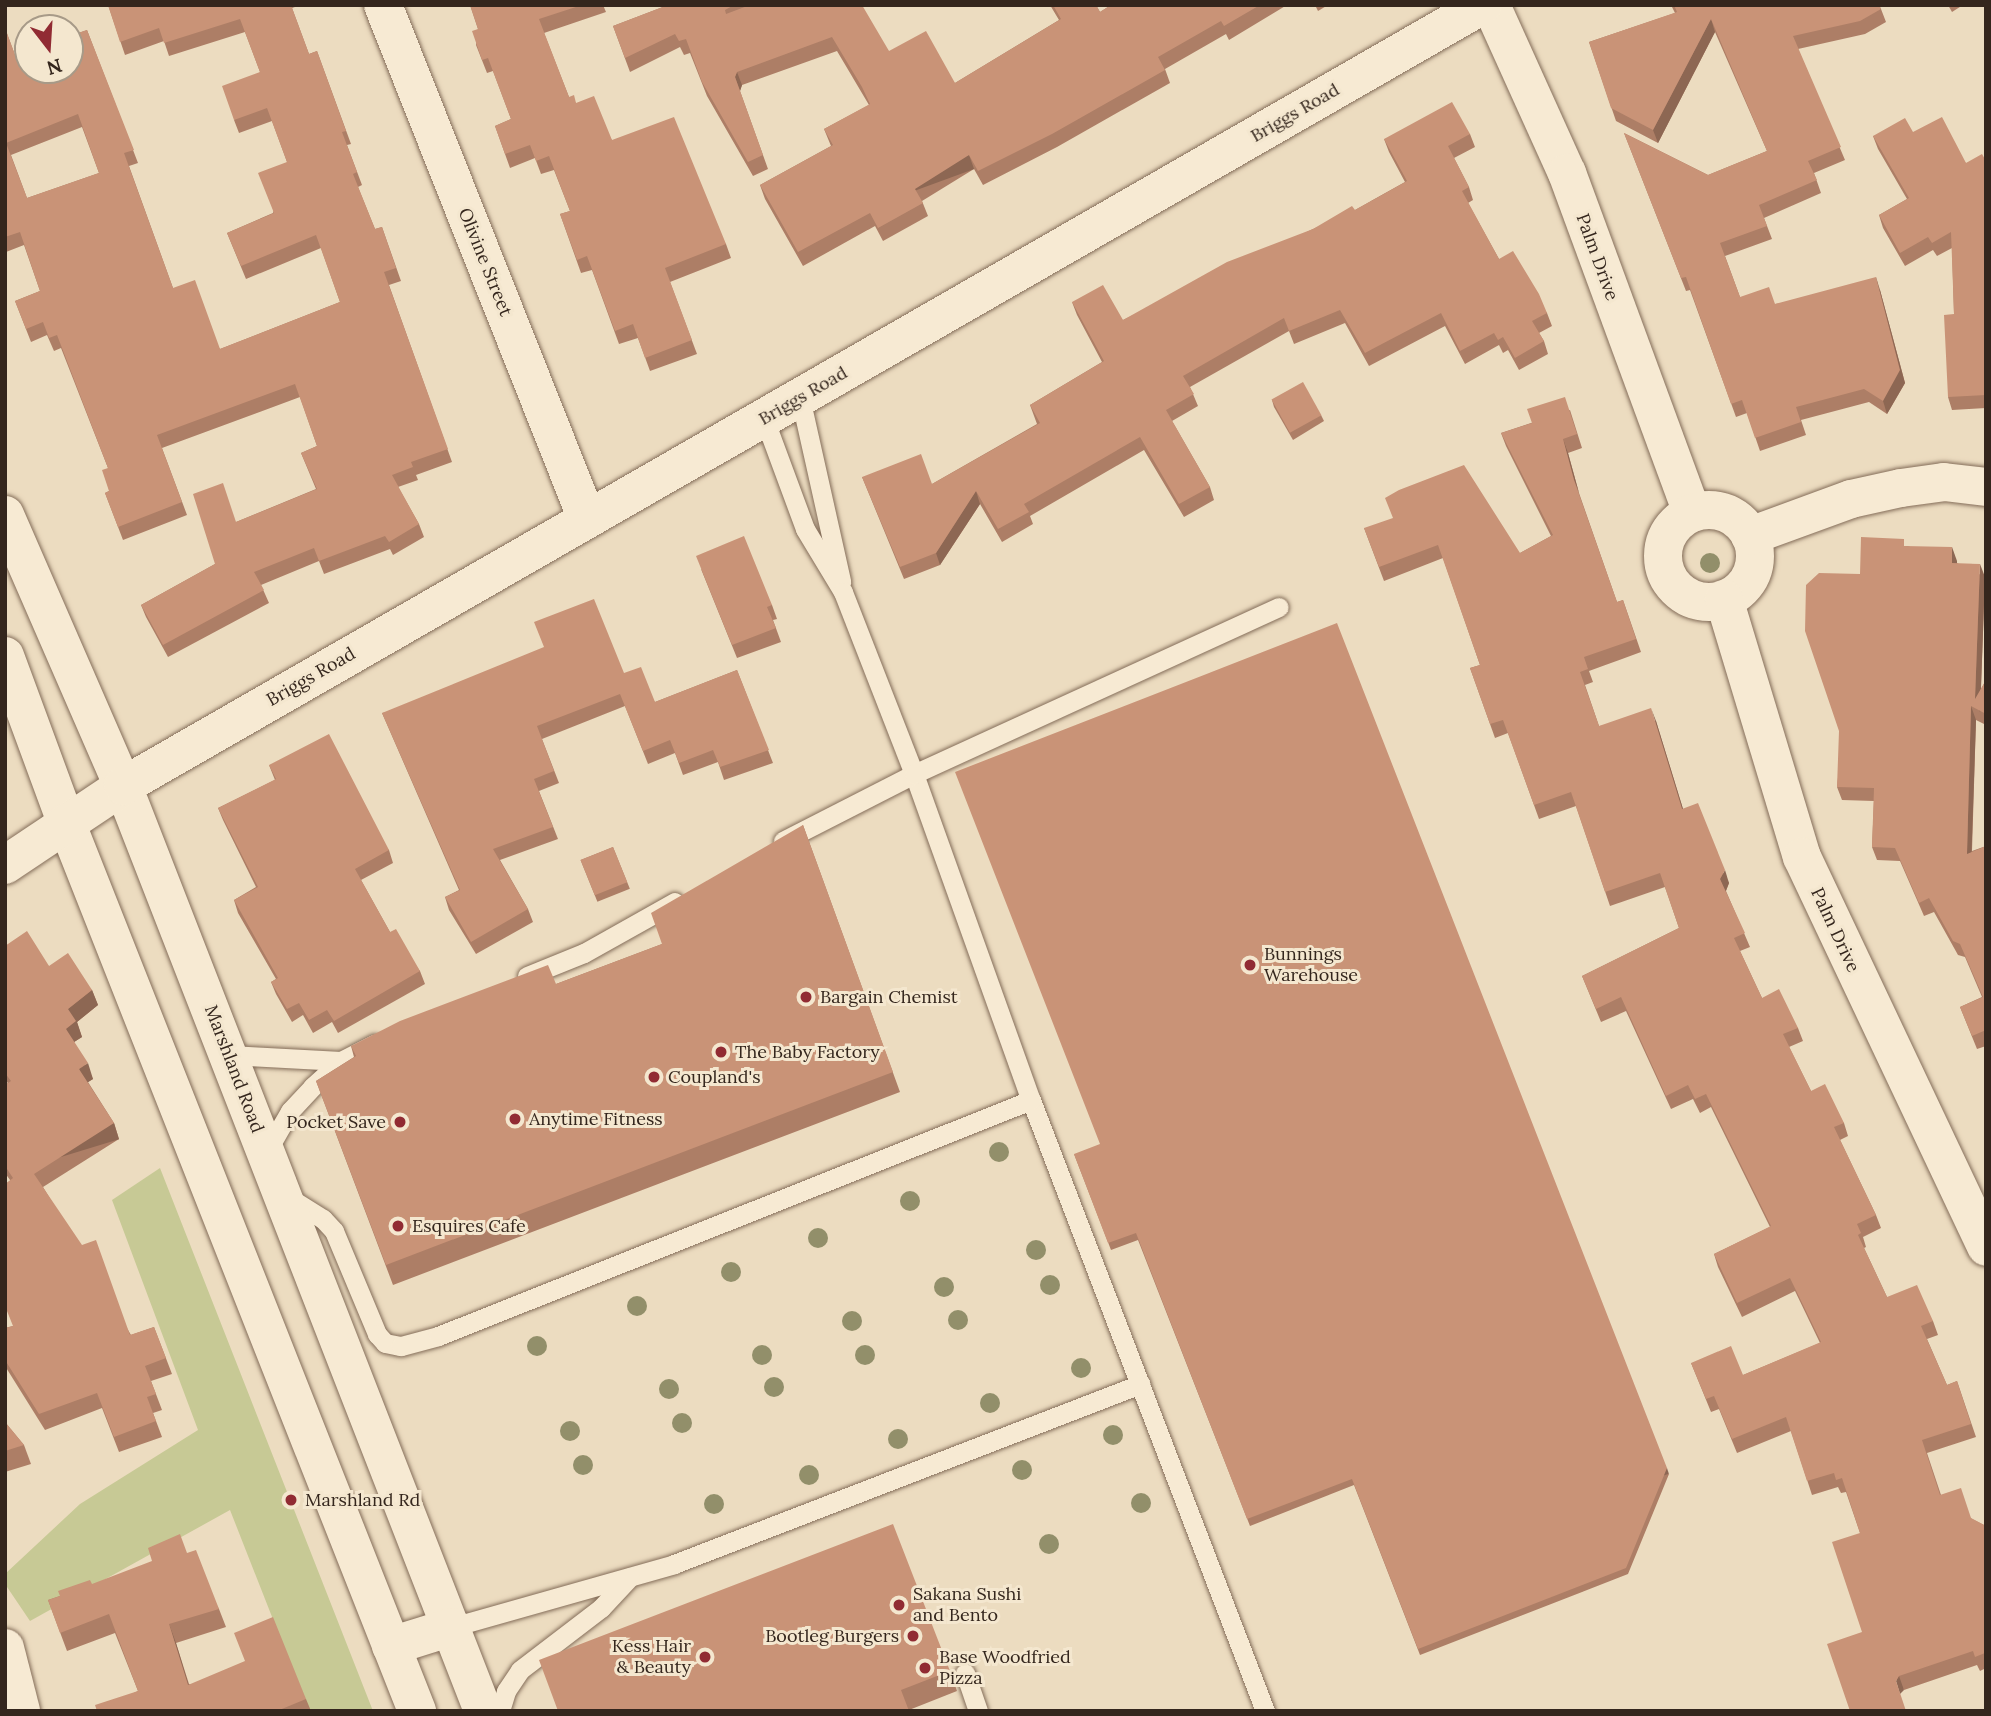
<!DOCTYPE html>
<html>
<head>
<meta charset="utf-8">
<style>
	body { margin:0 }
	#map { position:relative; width:1991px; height:1716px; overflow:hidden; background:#ecdcc0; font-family:Lora,serif }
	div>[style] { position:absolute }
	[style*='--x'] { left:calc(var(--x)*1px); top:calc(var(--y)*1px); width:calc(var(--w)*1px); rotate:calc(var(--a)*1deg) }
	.green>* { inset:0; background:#c7c995 }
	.roads { filter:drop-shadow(0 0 2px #846d59) drop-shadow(0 0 2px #846d59) }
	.lane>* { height:19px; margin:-9.5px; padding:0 9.5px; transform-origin:9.5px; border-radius:9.5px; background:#f7ead3 }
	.street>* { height:38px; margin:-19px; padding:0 19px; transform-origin:19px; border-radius:19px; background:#f7ead3 }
	.street>.ring { margin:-19px; padding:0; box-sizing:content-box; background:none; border:38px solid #f7ead3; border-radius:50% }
	.secondary>* { height:38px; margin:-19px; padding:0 19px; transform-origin:19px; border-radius:19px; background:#f7ead3 }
	.trees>* { width:20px; height:20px; margin:-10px; border-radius:50%; background:#928f6a }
	.wall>* { inset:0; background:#ad7e66; transform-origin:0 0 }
	.shaded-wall>* { inset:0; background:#8d6753; transform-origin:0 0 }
	.building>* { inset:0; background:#c99377; transform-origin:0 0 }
	.dots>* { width:19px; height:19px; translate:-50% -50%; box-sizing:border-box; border:4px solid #f4e7cf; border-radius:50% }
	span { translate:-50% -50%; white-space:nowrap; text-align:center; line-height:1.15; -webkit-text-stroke:6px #f4e7cf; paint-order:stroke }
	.street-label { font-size:18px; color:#34261d }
	.poi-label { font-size:18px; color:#34261d }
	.left { translate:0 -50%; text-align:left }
	.right { translate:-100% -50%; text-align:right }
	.frame { position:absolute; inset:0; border:7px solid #34261d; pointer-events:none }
	.north { position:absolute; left:14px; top:14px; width:70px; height:70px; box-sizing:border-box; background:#f4e7cf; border:2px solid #a79a88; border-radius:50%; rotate:163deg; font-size:19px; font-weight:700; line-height:28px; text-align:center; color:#34261d }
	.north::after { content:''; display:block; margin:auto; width:24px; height:32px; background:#912b33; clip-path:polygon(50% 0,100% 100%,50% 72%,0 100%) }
</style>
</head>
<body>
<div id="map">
	<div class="green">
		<i style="clip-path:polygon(160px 1168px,373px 1711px,309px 1711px,230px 1510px,30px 1621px,5px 1584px,5px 1574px,80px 1504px,198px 1430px,112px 1200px)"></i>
	</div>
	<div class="roads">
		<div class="lane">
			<i style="--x:800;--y:397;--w:189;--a:77.4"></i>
			<i style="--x:764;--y:418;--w:118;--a:69.7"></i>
			<i style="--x:805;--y:529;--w:74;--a:58.9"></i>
			<i style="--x:843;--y:592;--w:195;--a:68.7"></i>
			<i style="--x:914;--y:774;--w:346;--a:70.3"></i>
			<i style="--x:1031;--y:1100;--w:654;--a:69.04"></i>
			<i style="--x:783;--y:841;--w:147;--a:-27.1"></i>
			<i style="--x:914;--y:774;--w:401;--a:-24.6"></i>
			<i style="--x:527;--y:976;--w:61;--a:-22"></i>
			<i style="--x:584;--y:953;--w:104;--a:-29.3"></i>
			<i style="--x:229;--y:1055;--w:112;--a:3.1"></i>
			<i style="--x:267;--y:1151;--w:46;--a:-60.1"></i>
			<i style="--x:290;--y:1111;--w:33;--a:-47"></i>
			<i style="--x:312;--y:1087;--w:39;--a:-42"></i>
			<i style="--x:341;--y:1061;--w:38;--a:-27"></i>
			<i style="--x:288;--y:1197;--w:41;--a:32.2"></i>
			<i style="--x:323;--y:1219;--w:16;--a:47"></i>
			<i style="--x:334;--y:1231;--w:112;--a:67.3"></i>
			<i style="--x:377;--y:1334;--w:12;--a:48"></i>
			<i style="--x:385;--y:1343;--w:16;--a:11"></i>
			<i style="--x:401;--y:1346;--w:38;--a:-15"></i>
			<i style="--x:438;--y:1336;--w:638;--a:-21.7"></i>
			<i style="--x:452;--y:1627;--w:231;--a:-15.8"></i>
			<i style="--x:674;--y:1564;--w:500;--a:-21.1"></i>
			<i style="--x:965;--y:1673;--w:40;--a:71.1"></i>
			<i style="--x:500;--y:1711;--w:21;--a:-73"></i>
			<i style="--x:506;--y:1691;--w:25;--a:-56"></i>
			<i style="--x:520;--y:1670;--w:102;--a:-37.4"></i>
			<i style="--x:601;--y:1608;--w:42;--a:-46.9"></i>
		</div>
		<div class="street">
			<i style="--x:383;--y:5;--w:553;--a:68.35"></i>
			<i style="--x:1491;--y:5;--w:184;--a:65.7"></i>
			<i style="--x:1567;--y:173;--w:362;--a:69.8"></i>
			<i class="ring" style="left:1663px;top:510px;width:54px;height:54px"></i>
			<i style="--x:1750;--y:536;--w:108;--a:-20.1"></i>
			<i style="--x:1851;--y:499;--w:51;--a:-12.4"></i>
			<i style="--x:1901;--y:488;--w:43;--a:-7.9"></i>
			<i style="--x:1944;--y:482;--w:42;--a:6.8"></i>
			<i style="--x:1724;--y:599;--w:270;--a:73.2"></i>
			<i style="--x:1802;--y:857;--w:431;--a:64.7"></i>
			<i style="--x:5;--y:1648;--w:65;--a:75.7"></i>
		</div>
		<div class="secondary">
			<i style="--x:5;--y:515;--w:296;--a:66.5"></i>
			<i style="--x:123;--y:786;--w:993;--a:68.73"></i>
			<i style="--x:5;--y:656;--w:177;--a:69.8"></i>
			<i style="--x:66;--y:822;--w:956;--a:68.45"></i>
			<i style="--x:5;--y:865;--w:142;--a:-33.8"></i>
			<i style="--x:123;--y:786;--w:1568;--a:-29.87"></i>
			<i style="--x:391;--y:1646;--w:64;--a:-17.3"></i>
		</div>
	</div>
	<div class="trees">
		<i style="left:1710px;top:563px"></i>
		<i style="left:999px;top:1152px"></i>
		<i style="left:910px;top:1201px"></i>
		<i style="left:818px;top:1238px"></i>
		<i style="left:1036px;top:1250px"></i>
		<i style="left:731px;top:1272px"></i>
		<i style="left:1050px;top:1285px"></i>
		<i style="left:944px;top:1287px"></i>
		<i style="left:637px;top:1306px"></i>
		<i style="left:958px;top:1320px"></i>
		<i style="left:852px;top:1321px"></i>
		<i style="left:537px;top:1346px"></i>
		<i style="left:762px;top:1355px"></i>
		<i style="left:865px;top:1355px"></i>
		<i style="left:1081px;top:1368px"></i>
		<i style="left:774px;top:1387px"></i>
		<i style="left:669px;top:1389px"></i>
		<i style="left:990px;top:1403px"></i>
		<i style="left:682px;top:1423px"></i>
		<i style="left:570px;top:1431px"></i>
		<i style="left:1113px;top:1435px"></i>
		<i style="left:898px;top:1439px"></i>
		<i style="left:583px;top:1465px"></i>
		<i style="left:1022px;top:1470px"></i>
		<i style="left:809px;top:1475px"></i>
		<i style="left:1141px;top:1503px"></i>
		<i style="left:714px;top:1504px"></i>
		<i style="left:1049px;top:1544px"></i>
	</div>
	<div class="wall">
		<i style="clip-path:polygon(evenodd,108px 5px,297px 5px,298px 6px,292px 8px,309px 54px,317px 51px,351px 144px,347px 145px,362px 185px,358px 187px,375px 229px,382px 227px,401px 281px,389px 285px,452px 462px,416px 475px,418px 480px,398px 487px,419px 524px,424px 537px,393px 555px,390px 549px,324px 574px,319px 561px,261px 585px,269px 603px,168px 657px,146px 617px,141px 605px,215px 564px,236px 522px,316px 489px,301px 453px,317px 446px,300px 397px,162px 448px,187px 515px,123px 540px,105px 493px,109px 491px,108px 468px,61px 348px,54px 351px,47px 335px,31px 342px,15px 301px,40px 291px,24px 245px,6px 252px,5px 250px,5px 28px,15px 55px,87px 30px,138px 163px,129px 166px,173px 288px,220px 349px,340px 302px,321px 248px,246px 279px,227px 233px,273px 213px,287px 162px,272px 121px,239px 133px,234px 120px,260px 72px,245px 32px,169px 56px,164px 41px,125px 55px,108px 5px,82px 127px,99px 173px,27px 198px,11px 155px,82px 127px)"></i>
		<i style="clip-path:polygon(470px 5px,603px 5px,606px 12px,544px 33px,569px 97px,576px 103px,612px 140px,726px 244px,731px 258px,670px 282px,697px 354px,650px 371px,638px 338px,619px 344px,592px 270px,581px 273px,560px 214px,570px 211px,554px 170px,541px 174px,535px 158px,510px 168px,495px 126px,511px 119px,493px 71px,487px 73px,476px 45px,478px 29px)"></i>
		<i style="clip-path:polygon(668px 5px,747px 5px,889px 51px,955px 83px,1059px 20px,1050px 5px,1096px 5px,1100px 12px,1111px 5px,1287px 5px,1229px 40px,1226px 34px,1165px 69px,1170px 83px,1057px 147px,983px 185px,974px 169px,922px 201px,928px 216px,883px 241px,875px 226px,803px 266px,765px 199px,760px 185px,831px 146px,824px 129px,869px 105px,837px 51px,742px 85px,740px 91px,768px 169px,753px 176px,707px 96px,690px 53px,684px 55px,680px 47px,630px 72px,613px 26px)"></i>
		<i style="clip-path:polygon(1315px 5px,1328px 5px,1318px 11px)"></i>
		<i style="clip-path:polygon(1671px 5px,1879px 5px,1881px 9px,1886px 22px,1865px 34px,1798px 49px,1845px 160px,1814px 173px,1821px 193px,1764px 218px,1772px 239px,1725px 256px,1740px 297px,1775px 304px,1880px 290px,1905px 383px,1887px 414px,1869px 402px,1801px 420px,1806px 435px,1760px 451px,1747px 413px,1736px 417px,1690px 290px,1686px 291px,1624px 133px,1708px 175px,1767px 151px,1715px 32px,1658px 143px,1616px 121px,1589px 42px,1675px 13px)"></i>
		<i style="clip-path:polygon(1948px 5px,1963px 5px,1952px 12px)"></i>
		<i style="clip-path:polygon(1913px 132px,1966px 163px,1986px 161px,1986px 408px,1952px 410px,1948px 397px,1954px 314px,1952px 248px,1937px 256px,1933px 250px,1905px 266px,1883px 228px,1879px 215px,1907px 199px,1878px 149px,1873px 136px)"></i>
		<i style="clip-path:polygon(1470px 134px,1475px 147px,1454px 158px,1469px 187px,1473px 200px,1468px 203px,1499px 259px,1547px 313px,1552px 326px,1539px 333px,1544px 341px,1548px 354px,1519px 370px,1508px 350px,1503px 353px,1499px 345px,1465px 364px,1445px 326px,1369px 366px,1345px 323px,1294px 344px,1289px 331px,1190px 387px,1198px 406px,1172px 421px,1210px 487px,1214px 500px,1184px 517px,1144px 450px,1030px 516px,1033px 524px,1002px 542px,980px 504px,940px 565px,904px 579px,862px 477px,932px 484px,1037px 424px,1030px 405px,1102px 362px,1077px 315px,1072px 302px,1123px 320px,1313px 229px,1355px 210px,1405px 182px,1389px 152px,1384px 139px)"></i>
		<i style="clip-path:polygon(1272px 400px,1321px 415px,1324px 421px,1293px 440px,1274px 407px)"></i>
		<i style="clip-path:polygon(1570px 410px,1582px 448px,1568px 453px,1579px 493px,1617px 602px,1623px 600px,1641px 652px,1589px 671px,1593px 682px,1585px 685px,1599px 726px,1656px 721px,1683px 809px,1729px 883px,1726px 891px,1750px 947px,1740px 951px,1762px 998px,1798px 1028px,1803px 1041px,1789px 1047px,1811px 1091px,1844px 1123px,1848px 1136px,1840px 1140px,1876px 1215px,1881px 1228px,1863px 1237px,1866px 1247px,1864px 1248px,1887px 1297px,1933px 1321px,1938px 1335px,1927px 1339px,1947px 1385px,1957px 1381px,1976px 1437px,1927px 1453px,1941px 1495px,1972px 1519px,1986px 1526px,1986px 1668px,1980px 1671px,1977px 1665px,1904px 1690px,1862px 1632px,1860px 1533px,1846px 1492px,1841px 1493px,1838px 1487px,1812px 1495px,1791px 1431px,1737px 1453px,1719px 1409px,1711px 1412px,1691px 1363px,1743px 1375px,1820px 1343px,1795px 1291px,1742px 1317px,1718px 1267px,1714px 1254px,1770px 1227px,1711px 1107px,1700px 1113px,1693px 1099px,1671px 1109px,1626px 1011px,1601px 1022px,1582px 976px,1679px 928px,1665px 887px,1610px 906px,1576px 806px,1539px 819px,1508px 733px,1495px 738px,1470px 668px,1480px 665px,1443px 558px,1384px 581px,1364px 528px,1520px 553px,1551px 536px,1506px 446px,1501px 433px)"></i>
		<i style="clip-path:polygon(1907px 546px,1957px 561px,1957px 563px,1985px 577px,1981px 689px,1986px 680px,1986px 725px,1976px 720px,1972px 851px,1986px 846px,1986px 1046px,1977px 1049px,1960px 1007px,1982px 997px,1965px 957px,1958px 955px,1934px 912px,1924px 916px,1900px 861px,1877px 860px,1872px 847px,1874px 801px,1842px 800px,1837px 787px,1860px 574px)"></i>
		<i style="clip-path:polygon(701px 569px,772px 605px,777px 619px,773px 620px,781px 642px,737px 658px)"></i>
		<i style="clip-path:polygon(737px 670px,773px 763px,724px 780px,718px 762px,683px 775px,675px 753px,648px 764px,625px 706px,542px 739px,559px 783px,539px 791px,558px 839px,500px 860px,528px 909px,533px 922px,476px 954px,449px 910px,445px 897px,459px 890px,382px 713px,624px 673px,655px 702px)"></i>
		<i style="clip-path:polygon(269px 765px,389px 850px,393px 863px,361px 880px,390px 932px,420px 971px,425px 984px,338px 1033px,332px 1022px,313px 1033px,303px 1015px,292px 1022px,276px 994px,271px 982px,276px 979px,238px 913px,234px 900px,256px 887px,223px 820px,218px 808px,275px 780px)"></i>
		<i style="clip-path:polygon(803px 825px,900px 1092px,393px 1285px,316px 1081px,354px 1057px,351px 1046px,556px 984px,662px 944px)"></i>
		<i style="left:613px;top:847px;width:45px;height:35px;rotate:68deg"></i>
		<i style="clip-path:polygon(5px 946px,49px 966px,92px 990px,98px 1005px,77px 1022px,82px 1037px,74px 1042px,93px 1079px,88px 1082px,114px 1123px,119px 1139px,43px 1187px,131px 1335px,154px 1327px,172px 1374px,151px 1381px,162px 1410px,153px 1413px,162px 1437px,119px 1452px,102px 1408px,45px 1430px,5px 1366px,5px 1328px,13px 1326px,10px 1180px,5px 1173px,5px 1085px,8px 1083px,5px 1080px)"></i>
		<i style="clip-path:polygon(1074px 1154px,1669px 1474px,1628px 1574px,1420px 1655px,1354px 1485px,1250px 1526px,1138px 1240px,1111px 1250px)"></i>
		<i style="clip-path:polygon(5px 1422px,24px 1445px,31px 1464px,5px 1472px)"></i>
		<i style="clip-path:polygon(187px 1553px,219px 1609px,226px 1627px,176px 1643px,189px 1684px,306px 1699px,311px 1711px,97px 1711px,138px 1691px,115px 1633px,67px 1651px,48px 1600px)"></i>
		<i style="clip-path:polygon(950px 1671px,957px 1691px,909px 1710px,558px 1711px)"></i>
	</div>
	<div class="shaded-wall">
		<i style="clip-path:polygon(1711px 19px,1715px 32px,1658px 143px,1653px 130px)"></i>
		<i style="clip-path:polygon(737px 72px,742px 85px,740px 91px,735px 77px)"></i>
		<i style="left:969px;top:155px;width:15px;height:64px;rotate:70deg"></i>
		<i style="clip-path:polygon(1876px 277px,1880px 290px,1905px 383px,1887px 414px,1883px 401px)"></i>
		<i style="clip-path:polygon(1563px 439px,1568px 453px,1579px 493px,1574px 480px)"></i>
		<i style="clip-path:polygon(976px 491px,980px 504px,940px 565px,936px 553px)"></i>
		<i style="clip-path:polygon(1952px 547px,1957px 561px,1957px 576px,1952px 563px)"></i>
		<i style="clip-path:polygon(1980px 564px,1985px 577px,1980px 712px,1975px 699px)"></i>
		<i style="clip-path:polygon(1971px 706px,1976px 720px,1971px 867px,1967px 854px)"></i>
		<i style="clip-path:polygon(1651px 708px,1656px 721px,1687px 822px,1682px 809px)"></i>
		<i style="clip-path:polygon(1725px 870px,1729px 883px,1725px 893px,1720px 879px)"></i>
		<i style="clip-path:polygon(92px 990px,98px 1005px,77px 1022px,82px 1037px,71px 1044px,66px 1029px,68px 1009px)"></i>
		<i style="clip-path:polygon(88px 1063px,93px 1079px,85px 1084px,79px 1069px)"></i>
		<i style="left:114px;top:1123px;width:17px;height:95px;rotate:73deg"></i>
		<i style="left:1667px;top:1468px;width:6px;height:108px;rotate:72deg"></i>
		<i style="clip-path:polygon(169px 1624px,176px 1643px,194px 1703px,188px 1685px)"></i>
		<i style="clip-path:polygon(1899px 1676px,1904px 1690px,1900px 1694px,1896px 1681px)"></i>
	</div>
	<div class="building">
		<i style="clip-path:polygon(evenodd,108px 5px,291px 5px,309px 54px,317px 51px,346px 131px,342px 132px,357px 172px,353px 174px,375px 229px,382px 227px,396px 268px,384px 272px,448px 449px,411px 462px,413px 467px,392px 475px,419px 524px,389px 542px,385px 536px,319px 561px,314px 548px,254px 572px,264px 590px,163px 645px,141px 605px,215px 564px,193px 494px,223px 483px,236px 522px,317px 489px,301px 453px,317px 446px,295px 384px,157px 435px,182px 502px,118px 527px,105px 493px,109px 491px,102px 470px,108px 468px,57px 335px,49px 338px,43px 322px,26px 329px,15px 301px,40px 291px,20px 232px,5px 237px,5px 28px,15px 55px,28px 50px,28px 70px,70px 70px,70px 36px,87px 30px,134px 150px,124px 153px,173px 288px,195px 280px,220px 349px,340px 302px,316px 235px,241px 266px,227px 233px,274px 213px,258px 173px,287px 162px,267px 108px,234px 120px,222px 86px,260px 72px,240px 19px,164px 43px,159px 28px,120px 42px,108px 5px,78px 114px,99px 173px,27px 198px,6px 143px,78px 114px)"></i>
		<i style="clip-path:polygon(470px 5px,582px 5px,539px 19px,569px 97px,574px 95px,576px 103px,594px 96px,612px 140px,674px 117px,726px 244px,665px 268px,692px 340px,645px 358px,633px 324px,615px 331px,587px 256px,577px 260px,560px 214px,570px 211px,549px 156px,536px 161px,530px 145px,505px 154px,495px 126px,511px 119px,488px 58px,482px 60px,472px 31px,478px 29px)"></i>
		<i style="clip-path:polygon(668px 5px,734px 5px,725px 10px,726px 14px,750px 5px,862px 5px,889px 51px,926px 31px,955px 83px,1061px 19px,1053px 5px,1096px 5px,1100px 12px,1111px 5px,1260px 5px,1224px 26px,1221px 21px,1158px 57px,1165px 70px,1052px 134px,978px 171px,969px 155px,915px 189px,923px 203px,878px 228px,870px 213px,798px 252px,760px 185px,833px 145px,824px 129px,870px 104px,862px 87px,832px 37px,737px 72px,735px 77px,763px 155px,748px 162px,702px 82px,686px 39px,679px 41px,675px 34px,625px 58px,613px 26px)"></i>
		<i style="clip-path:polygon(1674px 5px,1879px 5px,1881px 9px,1860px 21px,1793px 36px,1841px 147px,1808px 161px,1817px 180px,1759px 205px,1767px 226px,1720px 243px,1740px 297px,1769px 287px,1775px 304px,1876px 277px,1900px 370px,1883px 401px,1864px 389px,1796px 407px,1801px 422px,1755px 438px,1742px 400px,1731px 404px,1686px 277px,1681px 278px,1624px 133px,1708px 175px,1767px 151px,1711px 19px,1653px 130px,1611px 108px,1589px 42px,1677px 12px)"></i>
		<i style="clip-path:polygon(1452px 102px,1470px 134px,1448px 146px,1469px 187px,1462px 191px,1499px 259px,1513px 251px,1539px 294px,1547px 313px,1532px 321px,1544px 341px,1515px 358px,1503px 337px,1498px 340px,1494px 333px,1460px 351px,1441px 313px,1365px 353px,1340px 310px,1289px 331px,1284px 318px,1183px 376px,1194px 394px,1166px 410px,1210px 487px,1179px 504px,1140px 437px,1024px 504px,1029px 512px,998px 529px,976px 491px,936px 553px,900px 567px,862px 477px,921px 454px,932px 484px,1040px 423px,1030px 405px,1104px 361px,1072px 302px,1103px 285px,1123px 320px,1227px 262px,1313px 229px,1352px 206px,1355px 210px,1407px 181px,1384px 139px)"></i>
		<i style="clip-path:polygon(1942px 117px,1966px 163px,1982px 154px,1986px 161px,1986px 395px,1948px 397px,1944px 315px,1954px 314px,1951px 232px,1932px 243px,1928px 237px,1900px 253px,1879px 215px,1909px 198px,1873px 136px,1905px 118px,1913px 132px)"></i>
		<i style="left:1303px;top:382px;width:38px;height:36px;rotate:61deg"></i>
		<i style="clip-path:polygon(1565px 397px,1577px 434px,1563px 439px,1574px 480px,1617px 602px,1623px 600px,1636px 639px,1584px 657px,1588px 669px,1580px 672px,1599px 726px,1651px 708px,1682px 809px,1698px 803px,1725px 870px,1720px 879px,1745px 933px,1734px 938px,1762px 998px,1779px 989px,1798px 1028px,1783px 1034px,1811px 1091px,1825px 1084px,1844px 1123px,1834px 1127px,1876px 1215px,1857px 1224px,1861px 1233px,1858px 1235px,1887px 1297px,1917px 1285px,1933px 1321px,1921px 1326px,1947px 1385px,1957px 1381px,1971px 1424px,1922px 1440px,1940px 1495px,1961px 1488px,1971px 1518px,1986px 1526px,1986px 1654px,1985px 1653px,1975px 1657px,1973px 1651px,1899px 1676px,1896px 1681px,1906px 1711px,1850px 1711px,1827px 1644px,1862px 1632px,1832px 1542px,1860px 1533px,1842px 1478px,1836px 1480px,1834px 1473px,1807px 1481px,1786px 1417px,1732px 1439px,1714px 1396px,1706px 1399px,1691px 1363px,1731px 1346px,1743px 1375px,1821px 1342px,1790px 1278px,1737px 1303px,1714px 1254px,1771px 1226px,1706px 1094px,1695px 1099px,1688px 1085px,1666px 1096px,1621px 997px,1596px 1009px,1582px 976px,1679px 928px,1660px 873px,1605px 892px,1571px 792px,1534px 805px,1503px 720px,1490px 724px,1470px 668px,1480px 665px,1438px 545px,1379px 567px,1364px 528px,1393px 518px,1385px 498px,1399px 490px,1464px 465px,1520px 553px,1553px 535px,1501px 433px,1532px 423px,1527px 409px)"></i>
		<i style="clip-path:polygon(744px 536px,772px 605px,767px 607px,776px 628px,732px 645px,696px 556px)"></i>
		<i style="clip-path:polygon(1861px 537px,1904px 539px,1904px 546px,1952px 547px,1952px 563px,1980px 564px,1975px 699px,1986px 680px,1986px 714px,1971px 706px,1967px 854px,1986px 846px,1986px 1030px,1972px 1036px,1960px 1007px,1983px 997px,1960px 944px,1953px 941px,1929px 898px,1919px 903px,1895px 848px,1872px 847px,1874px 788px,1837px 787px,1839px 731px,1805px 631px,1806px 585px,1819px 573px,1860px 574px)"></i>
		<i style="clip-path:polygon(594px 599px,624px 673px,641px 667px,655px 702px,737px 670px,769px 750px,720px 767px,713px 750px,679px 763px,670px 740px,643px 751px,620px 694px,537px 726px,554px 771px,534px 779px,553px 827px,493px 849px,528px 909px,471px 942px,445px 897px,460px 890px,382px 713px,544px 647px,534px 622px)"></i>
		<i style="clip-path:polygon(1337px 623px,1667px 1468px,1626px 1568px,1418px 1649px,1352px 1479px,1247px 1519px,1136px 1233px,1108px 1243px,1074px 1154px,1100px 1144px,955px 772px)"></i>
		<i style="clip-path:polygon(329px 734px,389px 850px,355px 869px,390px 932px,396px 929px,420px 971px,334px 1021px,327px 1010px,309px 1020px,299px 1003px,287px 1009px,271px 982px,278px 978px,234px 900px,258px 887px,218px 808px,276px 779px,269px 765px)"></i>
		<i style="clip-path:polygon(803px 825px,893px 1072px,386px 1265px,316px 1081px,356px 1056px,351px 1046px,400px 1021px,548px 965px,556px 984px,662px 944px,651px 913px)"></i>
		<i style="left:613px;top:847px;width:38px;height:35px;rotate:68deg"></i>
		<i style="clip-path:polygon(27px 931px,49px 966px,68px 953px,92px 990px,68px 1009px,76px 1021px,66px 1029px,88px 1063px,79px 1069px,114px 1123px,34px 1174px,82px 1245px,96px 1240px,130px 1335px,154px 1327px,166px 1358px,145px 1366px,156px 1394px,147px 1397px,156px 1421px,114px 1437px,97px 1393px,39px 1414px,5px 1360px,5px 1328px,13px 1326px,5px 1306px,5px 1184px,13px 1178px,5px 1166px,5px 1085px,11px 1081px,5px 1073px,5px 946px)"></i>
		<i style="clip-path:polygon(5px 1422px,24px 1445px,5px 1451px)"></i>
		<i style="clip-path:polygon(893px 1524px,950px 1671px,901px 1690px,909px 1711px,558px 1711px,539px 1660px)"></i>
		<i style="clip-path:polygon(180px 1534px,187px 1553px,196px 1550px,219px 1609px,169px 1624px,188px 1685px,245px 1661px,234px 1633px,273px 1617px,306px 1699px,277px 1711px,97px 1711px,95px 1705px,138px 1691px,109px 1614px,60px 1633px,48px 1600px,60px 1596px,58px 1591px,90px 1580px,92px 1584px,152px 1561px,148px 1548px)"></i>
	</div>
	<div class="dots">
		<i style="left:1250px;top:965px;background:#912b33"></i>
		<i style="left:806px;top:997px;background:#912b33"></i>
		<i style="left:721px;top:1052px;background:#912b33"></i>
		<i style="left:654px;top:1077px;background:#912b33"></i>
		<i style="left:515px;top:1119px;background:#912b33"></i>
		<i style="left:400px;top:1122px;background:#912b33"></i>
		<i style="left:398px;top:1226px;background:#912b33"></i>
		<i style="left:291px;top:1500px;background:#912b33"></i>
		<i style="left:899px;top:1605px;background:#912b33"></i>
		<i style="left:913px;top:1636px;background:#912b33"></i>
		<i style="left:705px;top:1657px;background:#912b33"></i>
		<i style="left:925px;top:1668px;background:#912b33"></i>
	</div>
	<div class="street-label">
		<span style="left:1295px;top:113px;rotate:-30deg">Briggs Road</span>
		<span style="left:1597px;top:257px;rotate:70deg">Palm Drive</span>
		<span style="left:485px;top:262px;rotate:68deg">Olivine Street</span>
		<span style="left:803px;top:396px;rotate:-30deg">Briggs Road</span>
		<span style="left:311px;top:677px;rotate:-30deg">Briggs Road</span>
		<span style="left:1835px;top:930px;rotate:65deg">Palm Drive</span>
		<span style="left:234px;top:1069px;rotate:69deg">Marshland Road</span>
	</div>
	<div class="poi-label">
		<span class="left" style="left:1264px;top:965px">Bunnings<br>Warehouse</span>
		<span class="left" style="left:820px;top:997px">Bargain Chemist</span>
		<span class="left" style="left:735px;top:1052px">The Baby Factory</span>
		<span class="left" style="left:668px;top:1077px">Coupland's</span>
		<span class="left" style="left:529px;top:1119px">Anytime Fitness</span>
		<span class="right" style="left:386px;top:1122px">Pocket Save</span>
		<span class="left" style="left:412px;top:1226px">Esquires Cafe</span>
		<span class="left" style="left:305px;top:1500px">Marshland Rd</span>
		<span class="left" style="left:913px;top:1605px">Sakana Sushi<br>and Bento</span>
		<span class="right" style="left:899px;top:1636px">Bootleg Burgers</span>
		<span class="right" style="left:691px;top:1657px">Kess Hair<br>&amp; Beauty</span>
		<span class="left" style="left:939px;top:1668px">Base Woodfried<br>Pizza</span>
	</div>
	<div class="frame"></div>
	<div class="north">N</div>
</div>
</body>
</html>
